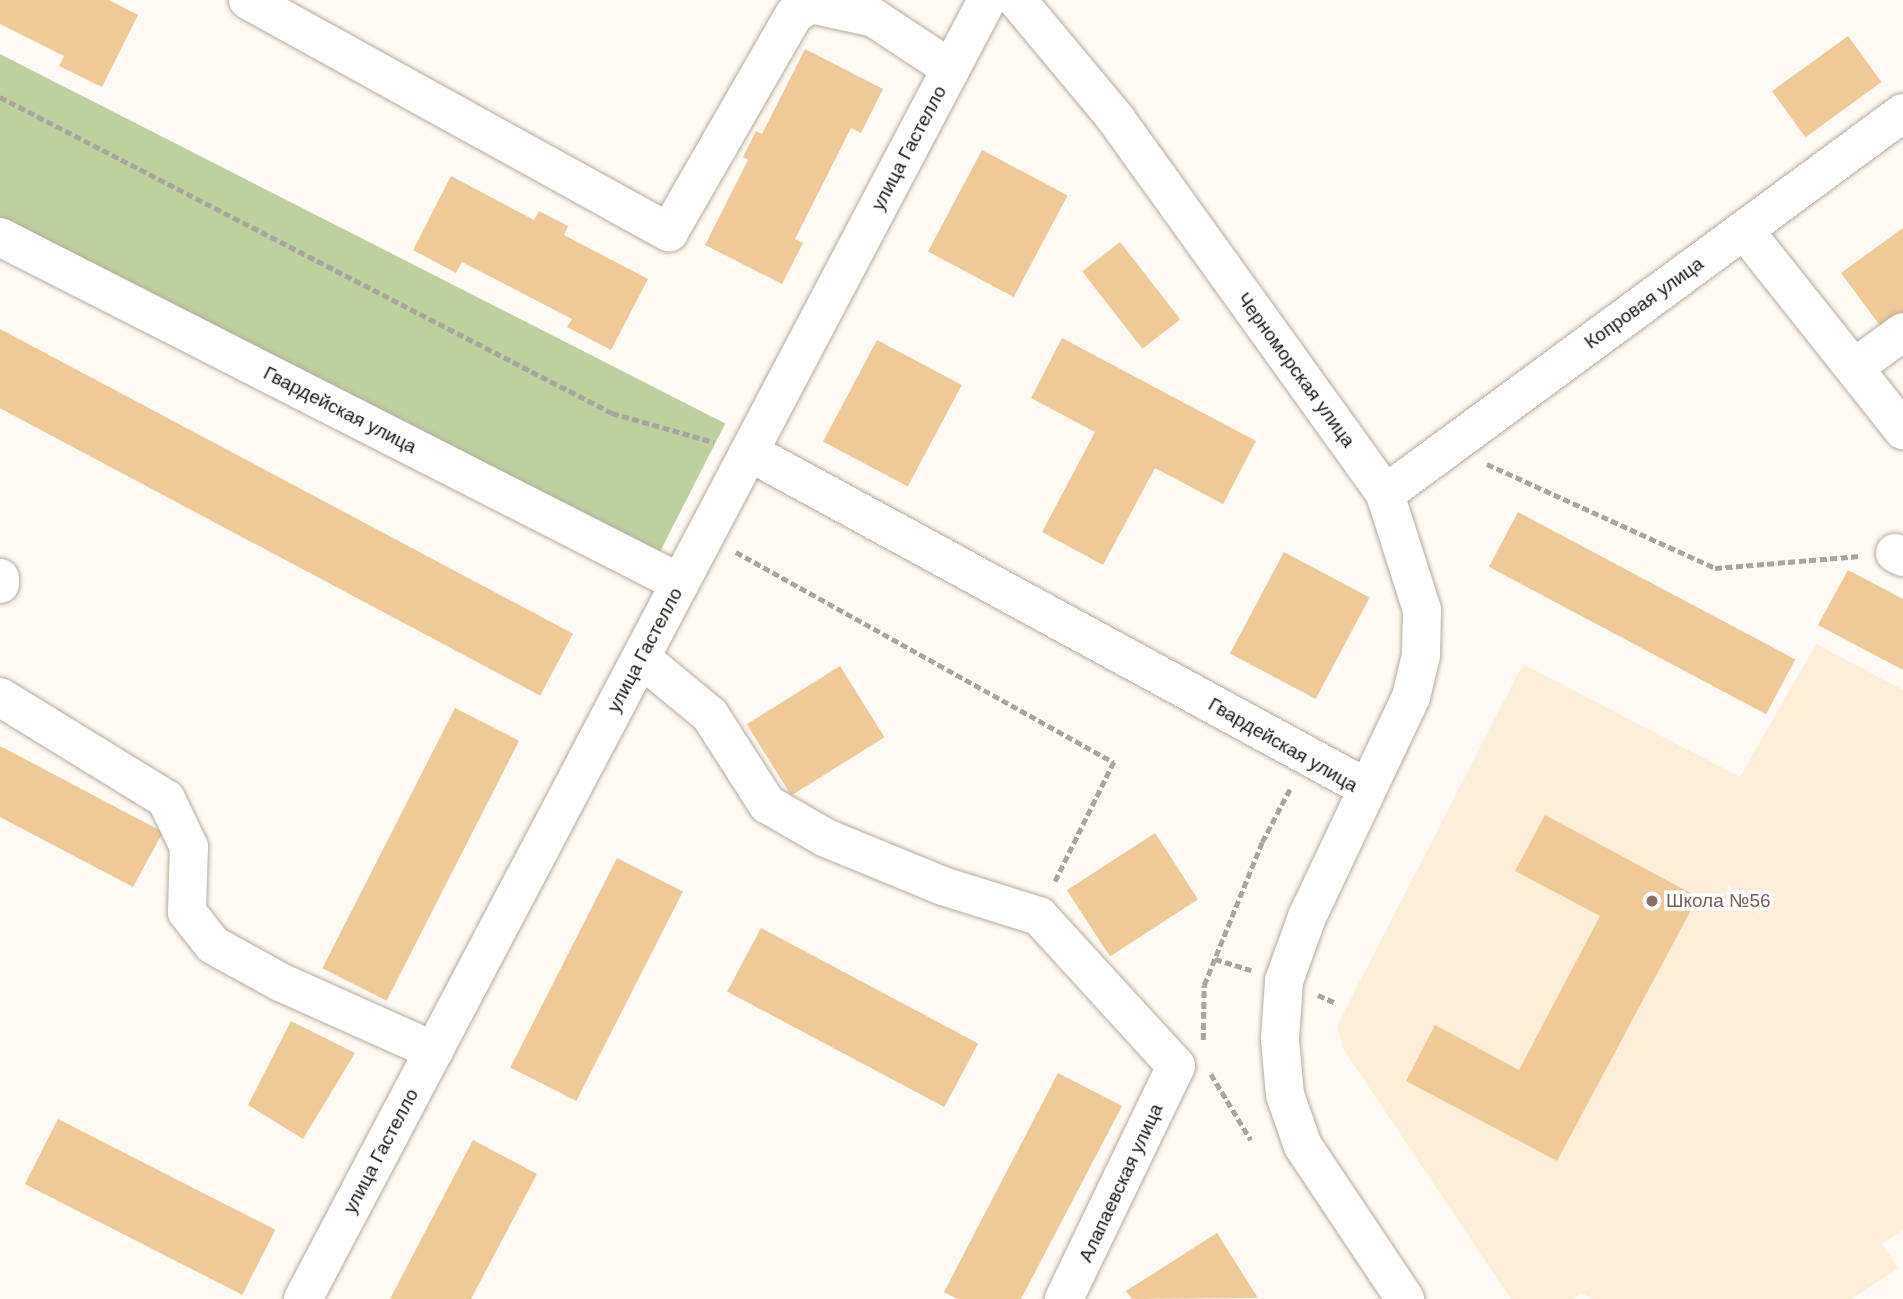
<!DOCTYPE html>
<html>
<head>
<meta charset="utf-8">
<style>
	body { margin:0 }
	#map { position:relative; width:1903px; height:1299px; overflow:hidden; background:#fffaf4; font-family:Helvetica,sans-serif }
	div>[style] { position:absolute }
	[style*='--x'] { left:calc(var(--x)*1px); top:calc(var(--y)*1px); width:calc(var(--w)*1px); rotate:calc(var(--a)*1deg) }
	.built>* { inset:0; background:#feeed8 }
	.green>* { inset:0; background:#bdd09d; transform-origin:0 0 }
	.building>* { inset:0; background:#efca97; transform-origin:0 0 }
	.path>* { height:4.5px; margin-top:-2.25px; transform-origin:0; background:repeating-linear-gradient(90deg,#a9a49f 0 7px,transparent 0 10.5px) }
	.roads { filter:drop-shadow(0 0 2px #b6ab9d) drop-shadow(0 0 2px #b6ab9d) }
	.minor>* { height:38px; margin:-19px; padding:0 19px; transform-origin:19px; border-radius:19px; background:#fff }
	.dots>* { width:19px; height:19px; translate:-50% -50%; box-sizing:border-box; border:4px solid #fff; border-radius:50% }
	span { translate:-50% -50%; white-space:nowrap; text-align:center; line-height:1.15; -webkit-text-stroke:7px #fff; paint-order:stroke }
	.street-label { font-size:19px; color:#1c1813 }
	.education-label { font-size:19px; color:#785e54 }
	.left { translate:0 -50%; text-align:left }
</style>
</head>
<body>
<div id="map">
	<div class="built">
		<i style="clip-path:polygon(1816px 644px,1903px 690px,1903px 1229px,1882px 1244px,1898px 1268px,1852px 1299px,1592px 1299px,1582px 1293px,1572px 1299px,1511px 1299px,1344px 1050px,1337px 1026px,1523px 664px,1740px 777px)"></i>
	</div>
	<div class="green">
		<i style="left:0;top:54px;width:814px;height:151px;rotate:27deg"></i>
	</div>
	<div class="building">
		<i style="clip-path:polygon(0 0,109px 0,138px 15px,102px 87px,59px 66px,64px 56px,0 24px)"></i>
		<i style="left:1848px;top:36px;width:57px;height:94px;rotate:54deg"></i>
		<i style="clip-path:polygon(805px 49px,883px 89px,861px 133px,851px 128px,795px 239px,803px 243px,782px 284px,705px 245px,748px 160px,743px 157px,756px 131px,762px 134px)"></i>
		<i style="left:982px;top:150px;width:97px;height:115px;rotate:28deg"></i>
		<i style="clip-path:polygon(451px 176px,534px 220px,539px 211px,568px 226px,564px 235px,648px 279px,611px 350px,567px 327px,572px 319px,462px 262px,456px 273px,413px 250px)"></i>
		<i style="clip-path:polygon(1903px 228px,1903px 317px,1884px 331px,1841px 273px)"></i>
		<i style="left:1120px;top:242px;width:98px;height:48px;rotate:52deg"></i>
		<i style="left:0;top:329px;width:649px;height:70px;rotate:28deg"></i>
		<i style="clip-path:polygon(1062px 338px,1256px 441px,1223px 504px,1155px 468px,1103px 565px,1042px 532px,1095px 432px,1031px 398px)"></i>
		<i style="left:877px;top:340px;width:96px;height:115px;rotate:28deg"></i>
		<i style="left:1518px;top:512px;width:314px;height:62px;rotate:28deg"></i>
		<i style="left:1284px;top:552px;width:97px;height:115px;rotate:28deg"></i>
		<i style="clip-path:polygon(1848px 570px,1903px 599px,1903px 670px,1818px 625px)"></i>
		<i style="left:840px;top:666px;width:84px;height:110px;rotate:58deg"></i>
		<i style="left:455px;top:708px;width:72px;height:292px;rotate:27deg"></i>
		<i style="clip-path:polygon(0 746px,163px 832px,133px 887px,0 817px)"></i>
		<i style="clip-path:polygon(1545px 815px,1698px 897px,1557px 1161px,1406px 1081px,1435px 1025px,1519px 1070px,1600px 916px,1515px 871px)"></i>
		<i style="left:1155px;top:833px;width:79px;height:105px;rotate:57deg"></i>
		<i style="left:617px;top:858px;width:74px;height:235px;rotate:27deg"></i>
		<i style="left:761px;top:928px;width:246px;height:72px;rotate:28deg"></i>
		<i style="clip-path:polygon(291px 1021px,355px 1053px,303px 1139px,248px 1105px)"></i>
		<i style="clip-path:polygon(1058px 1073px,1122px 1106px,1021px 1299px,957px 1299px,944px 1292px)"></i>
		<i style="left:58px;top:1119px;width:244px;height:73px;rotate:27deg"></i>
		<i style="clip-path:polygon(473px 1140px,537px 1174px,471px 1299px,390px 1299px)"></i>
		<i style="clip-path:polygon(1217px 1233px,1258px 1298px,1132px 1299px,1126px 1291px)"></i>
	</div>
	<div class="path">
		<i style="--x:0;--y:97;--w:689;--a:27.31"></i>
		<i style="--x:612;--y:413;--w:106;--a:15.9"></i>
		<i style="--x:1487;--y:464;--w:251;--a:24.5"></i>
		<i style="--x:1715;--y:568;--w:146;--a:-4.7"></i>
		<i style="--x:736;--y:552;--w:432;--a:29.1"></i>
		<i style="--x:1114;--y:762;--w:136;--a:116.2"></i>
		<i style="--x:1215;--y:959;--w:38;--a:17"></i>
		<i style="--x:1318;--y:995;--w:20;--a:24"></i>
		<i style="--x:1203;--y:1040;--w:55;--a:-89"></i>
		<i style="--x:1204;--y:985;--w:154;--a:-67.9"></i>
		<i style="--x:1262;--y:842;--w:62;--a:-62.2"></i>
		<i style="--x:1211;--y:1074;--w:77;--a:58.8"></i>
	</div>
	<div class="roads">
		<div class="minor">
			<i style="--x:248;--y:0;--w:481;--a:28.9"></i>
			<i style="--x:669;--y:232;--w:250;--a:-60.1"></i>
			<i style="--x:794;--y:15;--w:19;--a:-35"></i>
			<i style="--x:810;--y:4;--w:66;--a:12.3"></i>
			<i style="--x:874;--y:18;--w:92;--a:33.5"></i>
			<i style="--x:1017;--y:0;--w:155;--a:50.2"></i>
			<i style="--x:1116;--y:119;--w:462;--a:54.3"></i>
			<i style="--x:1385;--y:494;--w:122;--a:72.3"></i>
			<i style="--x:1422;--y:610;--w:45;--a:91.3"></i>
			<i style="--x:1421;--y:655;--w:43;--a:103.4"></i>
			<i style="--x:1411;--y:697;--w:243;--a:115.3"></i>
			<i style="--x:1307;--y:917;--w:68;--a:109.8"></i>
			<i style="--x:1284;--y:981;--w:59;--a:93.9"></i>
			<i style="--x:1280;--y:1040;--w:55;--a:84.8"></i>
			<i style="--x:1285;--y:1095;--w:54;--a:70.6"></i>
			<i style="--x:1303;--y:1146;--w:184;--a:56.3"></i>
			<i style="--x:1744;--y:230;--w:256;--a:51.5"></i>
			<i style="--x:0;--y:237;--w:763;--a:26.97"></i>
			<i style="--x:1855;--y:367;--w:59;--a:-36.1"></i>
			<i style="--x:749;--y:452;--w:701;--a:28.54"></i>
			<i style="--x:1385;--y:494;--w:643;--a:-36.34"></i>
			<i style="--x:1895;--y:553;--w:9;--a:27"></i>
			<i style="--x:0;--y:578;--w:6;--a:90"></i>
			<i style="--x:641;--y:658;--w:89;--a:39.6"></i>
			<i style="--x:710;--y:715;--w:106;--a:57.4"></i>
			<i style="--x:767;--y:804;--w:68;--a:30"></i>
			<i style="--x:826;--y:838;--w:126;--a:22.3"></i>
			<i style="--x:943;--y:886;--w:101;--a:17.4"></i>
			<i style="--x:1039;--y:916;--w:203;--a:47.6"></i>
			<i style="--x:1176;--y:1066;--w:259;--a:115.7"></i>
			<i style="--x:0;--y:697;--w:195;--a:31.6"></i>
			<i style="--x:166;--y:799;--w:53;--a:64.4"></i>
			<i style="--x:189;--y:847;--w:65;--a:91.8"></i>
			<i style="--x:187;--y:912;--w:42;--a:51.8"></i>
			<i style="--x:213;--y:945;--w:77;--a:28.9"></i>
			<i style="--x:280;--y:982;--w:169;--a:24.1"></i>
			<i style="--x:303;--y:1299;--w:1468;--a:-62.23"></i>
		</div>
	</div>
	<div class="dots">
		<i style="left:1652px;top:901px;background:#8d6e63"></i>
	</div>
	<div class="street-label">
		<span style="left:909px;top:148px;rotate:-62deg">улица Гастелло</span>
		<span style="left:1644px;top:303px;rotate:-36deg">Копровая улица</span>
		<span style="left:1296px;top:370px;rotate:54deg">Черноморская улица</span>
		<span style="left:340px;top:410px;rotate:27deg">Гвардейская улица</span>
		<span style="left:645px;top:650px;rotate:-62deg">улица Гастелло</span>
		<span style="left:1283px;top:745px;rotate:30deg">Гвардейская улица</span>
		<span style="left:381px;top:1151px;rotate:-62deg">улица Гастелло</span>
		<span style="left:1121px;top:1183px;rotate:-65deg">Алапаевская улица</span>
	</div>
	<div class="education-label">
		<span class="left" style="left:1666px;top:901px">Школа №56</span>
	</div>
</div>
</body>
</html>
